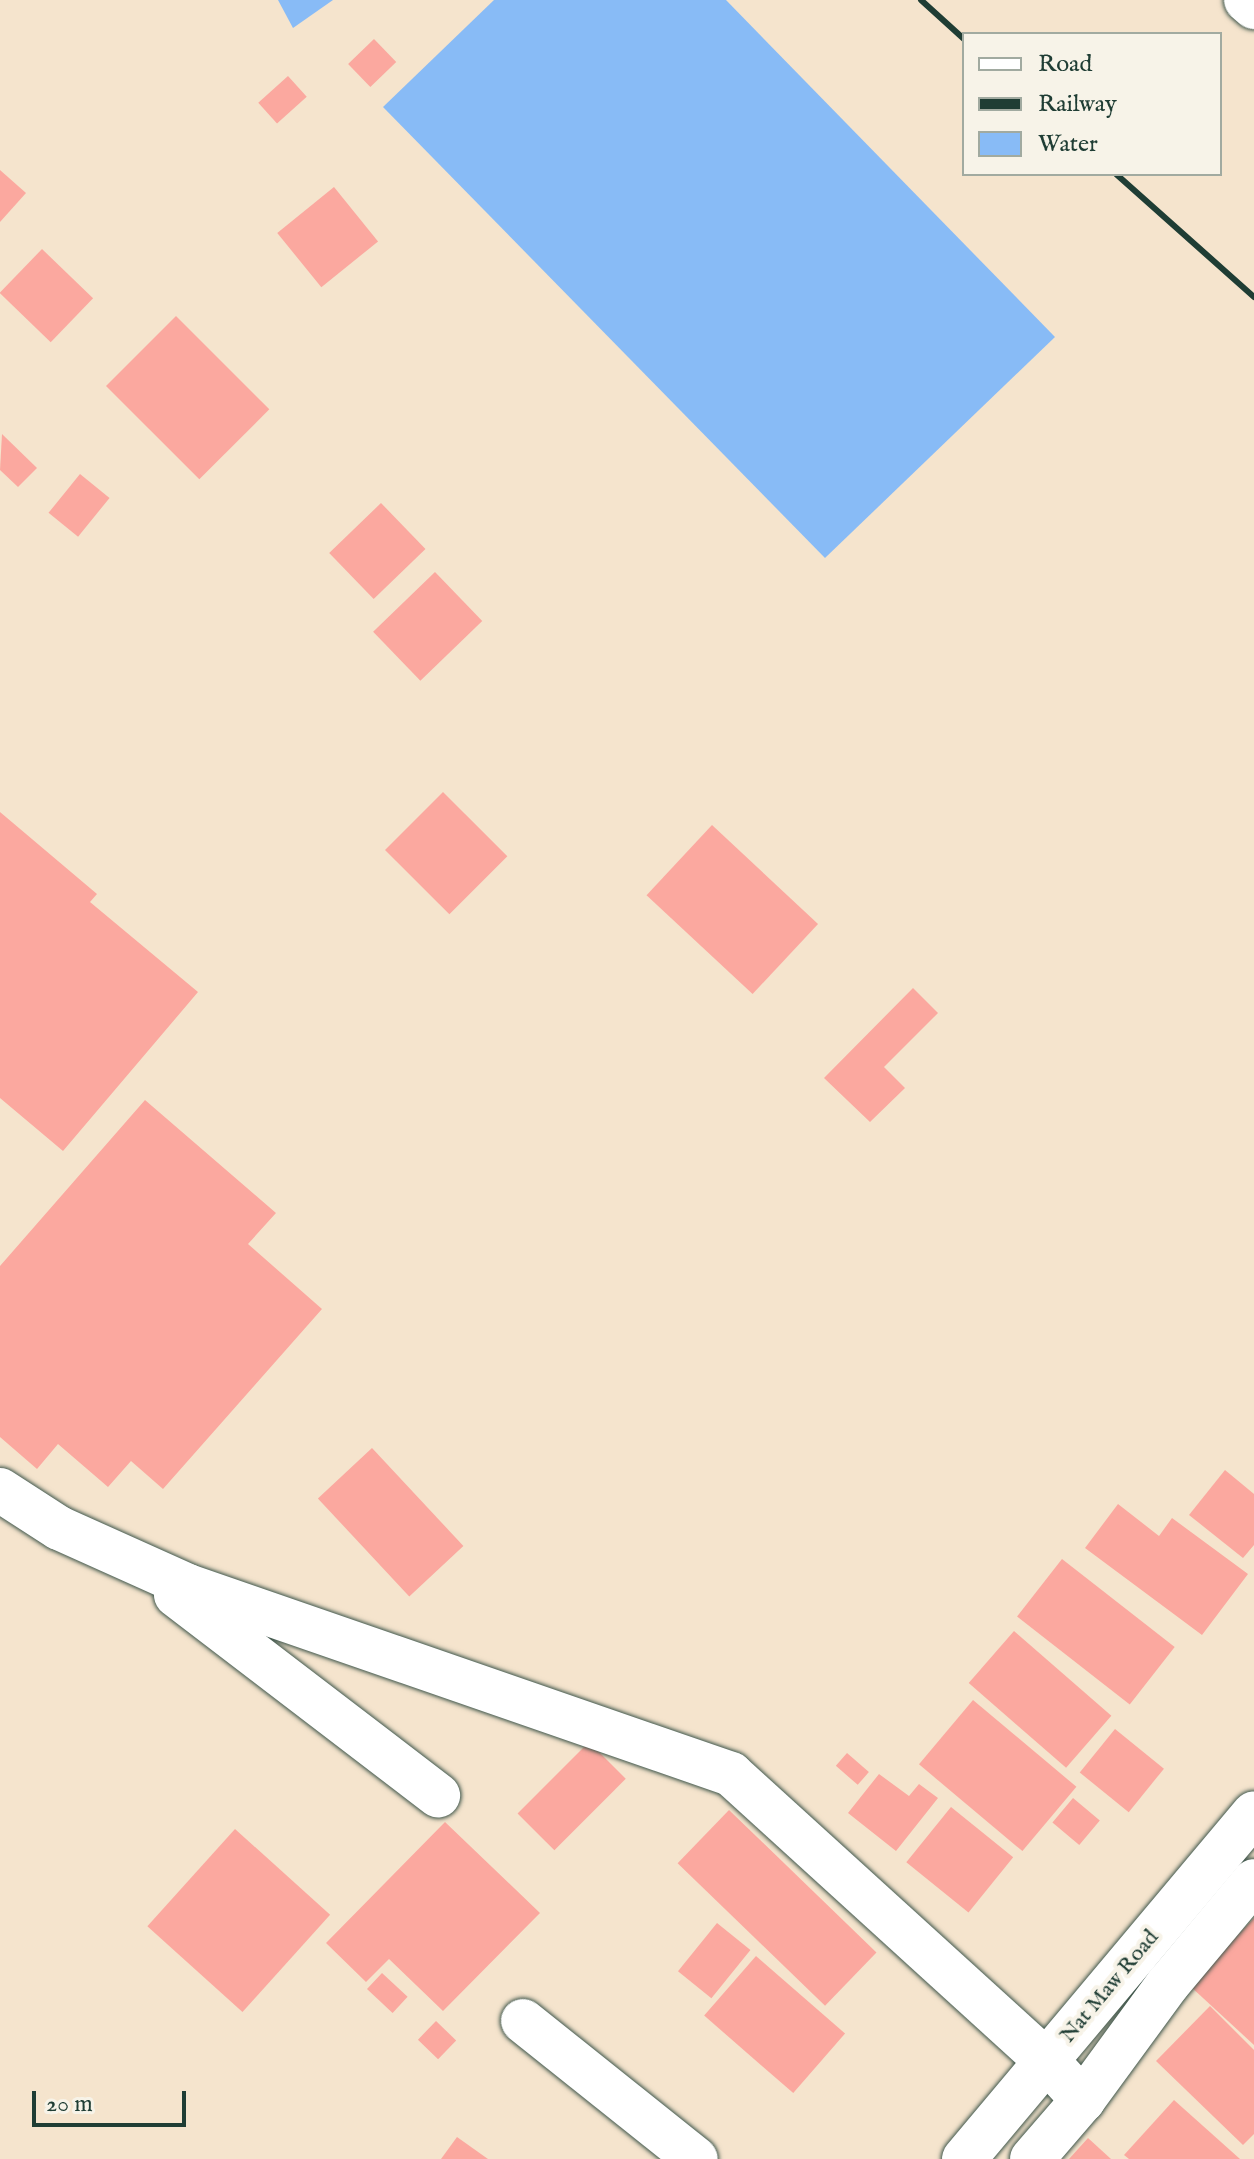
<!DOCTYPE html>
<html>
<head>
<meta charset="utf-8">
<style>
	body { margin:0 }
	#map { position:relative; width:1254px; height:2159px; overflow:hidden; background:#f5e4cd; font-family:"IM FELL English",serif }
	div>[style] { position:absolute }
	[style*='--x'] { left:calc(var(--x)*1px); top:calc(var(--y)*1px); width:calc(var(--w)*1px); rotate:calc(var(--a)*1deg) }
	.water>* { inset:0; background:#88bbf6 }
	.building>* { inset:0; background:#fba89f; transform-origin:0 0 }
	.roads { filter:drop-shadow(0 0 2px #3f564b) drop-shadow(0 0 2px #3f564b) }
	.minor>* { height:44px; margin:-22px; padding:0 22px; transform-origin:22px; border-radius:22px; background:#fff }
	.major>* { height:44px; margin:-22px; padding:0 22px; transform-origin:22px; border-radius:22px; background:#fff }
	.rail>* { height:6px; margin:-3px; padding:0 3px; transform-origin:3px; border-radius:3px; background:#1f3d34 }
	span { translate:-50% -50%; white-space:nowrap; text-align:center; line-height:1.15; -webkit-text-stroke:8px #f7f3e8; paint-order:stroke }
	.street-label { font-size:22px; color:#1f3d34 }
	.legend { position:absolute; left:962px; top:32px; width:260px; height:144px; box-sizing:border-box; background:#f7f3e8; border:2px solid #a1aaa0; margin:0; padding:10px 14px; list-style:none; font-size:24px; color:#1f3d34 }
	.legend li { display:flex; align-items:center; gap:16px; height:40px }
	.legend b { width:40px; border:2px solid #a1aaa0 }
	.scale { position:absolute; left:32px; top:2091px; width:154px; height:36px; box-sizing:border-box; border:4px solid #1f3d34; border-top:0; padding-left:10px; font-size:24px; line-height:28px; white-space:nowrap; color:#1f3d34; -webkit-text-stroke:6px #f7f3e8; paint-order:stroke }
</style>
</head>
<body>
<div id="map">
	<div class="water">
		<i style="clip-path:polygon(278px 0,333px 0,293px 28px)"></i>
		<i style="clip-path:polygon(494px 0,726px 0,1055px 337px,825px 558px,383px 107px)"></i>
	</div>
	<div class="building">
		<i style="left:374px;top:39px;width:32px;height:36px;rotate:46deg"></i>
		<i style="left:288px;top:76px;width:28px;height:40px;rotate:48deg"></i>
		<i style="clip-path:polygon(0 170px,26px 193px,0 222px)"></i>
		<i style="left:334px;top:187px;width:70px;height:73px;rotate:51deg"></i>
		<i style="left:42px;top:249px;width:71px;height:61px;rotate:44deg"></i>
		<i style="left:176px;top:316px;width:132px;height:99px;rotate:45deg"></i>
		<i style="clip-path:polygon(2px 434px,37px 468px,18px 487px,0 470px)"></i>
		<i style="left:80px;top:474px;width:38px;height:50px;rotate:39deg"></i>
		<i style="left:381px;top:503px;width:64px;height:72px;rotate:46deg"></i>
		<i style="left:435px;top:572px;width:68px;height:86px;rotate:46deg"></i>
		<i style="left:443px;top:792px;width:91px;height:82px;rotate:45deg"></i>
		<i style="clip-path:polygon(0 812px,97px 894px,90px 902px,198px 992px,63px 1151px,0 1098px)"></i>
		<i style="left:712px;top:825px;width:145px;height:96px;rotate:43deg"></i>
		<i style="clip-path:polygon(913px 988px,938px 1013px,884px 1067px,905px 1088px,870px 1122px,824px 1078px)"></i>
		<i style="clip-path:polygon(145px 1100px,276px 1213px,248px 1244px,322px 1309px,163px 1489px,131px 1461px,108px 1487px,58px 1444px,37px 1469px,0 1437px,0 1266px)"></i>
		<i style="left:372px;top:1448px;width:134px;height:74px;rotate:47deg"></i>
		<i style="clip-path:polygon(1225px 1470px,1254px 1494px,1254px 1545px,1243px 1558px,1189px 1515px)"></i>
		<i style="clip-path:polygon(1118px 1504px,1159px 1536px,1172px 1518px,1248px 1574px,1202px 1635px,1085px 1548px)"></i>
		<i style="left:1062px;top:1559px;width:143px;height:73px;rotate:38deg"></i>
		<i style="left:1014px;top:1631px;width:129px;height:69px;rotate:41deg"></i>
		<i style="left:973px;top:1700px;width:135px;height:84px;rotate:40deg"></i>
		<i style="left:1115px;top:1729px;width:63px;height:56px;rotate:39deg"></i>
		<i style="left:589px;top:1742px;width:52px;height:101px;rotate:45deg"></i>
		<i style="left:847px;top:1753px;width:29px;height:17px;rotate:41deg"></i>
		<i style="clip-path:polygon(879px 1774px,909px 1796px,919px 1784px,938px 1798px,896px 1851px,848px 1813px)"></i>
		<i style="left:1073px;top:1798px;width:35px;height:32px;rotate:40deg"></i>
		<i style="left:951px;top:1807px;width:80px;height:71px;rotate:39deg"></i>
		<i style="left:729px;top:1810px;width:205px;height:74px;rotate:44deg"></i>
		<i style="clip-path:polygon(445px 1822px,540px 1913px,443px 2011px,389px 1959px,366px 1982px,326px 1943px)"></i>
		<i style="left:235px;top:1829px;width:128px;height:131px;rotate:42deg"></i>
		<i style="clip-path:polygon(1254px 1918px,1254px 2045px,1190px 1986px)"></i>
		<i style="left:717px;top:1923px;width:43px;height:62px;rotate:39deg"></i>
		<i style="left:756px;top:1956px;width:118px;height:79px;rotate:41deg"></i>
		<i style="left:382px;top:1973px;width:35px;height:22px;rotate:43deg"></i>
		<i style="clip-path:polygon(1210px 2006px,1254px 2050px,1254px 2134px,1243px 2145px,1156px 2061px)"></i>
		<i style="left:436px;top:2021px;width:28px;height:26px;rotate:44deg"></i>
		<i style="clip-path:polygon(1174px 2100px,1240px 2159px,1129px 2159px,1124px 2155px)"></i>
		<i style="clip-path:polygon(457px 2137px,488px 2159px,441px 2159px)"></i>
		<i style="clip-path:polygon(1088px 2138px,1111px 2159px,1069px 2159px)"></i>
	</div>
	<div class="roads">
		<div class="minor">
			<i style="--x:1246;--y:0;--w:11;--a:41"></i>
			<i style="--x:0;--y:1490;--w:70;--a:32.8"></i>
			<i style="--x:59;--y:1528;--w:141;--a:24.2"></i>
			<i style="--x:188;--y:1586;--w:575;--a:19.1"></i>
			<i style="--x:731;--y:1774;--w:428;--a:42.3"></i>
			<i style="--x:1048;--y:2062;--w:52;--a:47.4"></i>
			<i style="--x:176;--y:1595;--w:330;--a:37.4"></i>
			<i style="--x:523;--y:2021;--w:221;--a:38.6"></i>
		</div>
		<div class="major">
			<i style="--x:964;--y:2159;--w:451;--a:-50"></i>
			<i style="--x:1032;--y:2159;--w:78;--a:-49.2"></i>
			<i style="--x:1083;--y:2100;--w:144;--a:-53.8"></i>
			<i style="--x:1168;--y:1984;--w:134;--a:-50.1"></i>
		</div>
	</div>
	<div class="rail">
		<i style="--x:921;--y:0;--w:58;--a:42.2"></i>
		<i style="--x:1116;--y:174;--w:185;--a:41.7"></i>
	</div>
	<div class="street-label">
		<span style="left:1110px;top:1987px;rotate:-50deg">Nat Maw Road</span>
	</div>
	<ul class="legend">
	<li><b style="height:10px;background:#fff"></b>Road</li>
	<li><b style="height:10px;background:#1f3d34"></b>Railway</li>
	<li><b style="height:22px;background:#88bbf6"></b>Water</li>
	</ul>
	<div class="scale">20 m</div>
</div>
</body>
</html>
